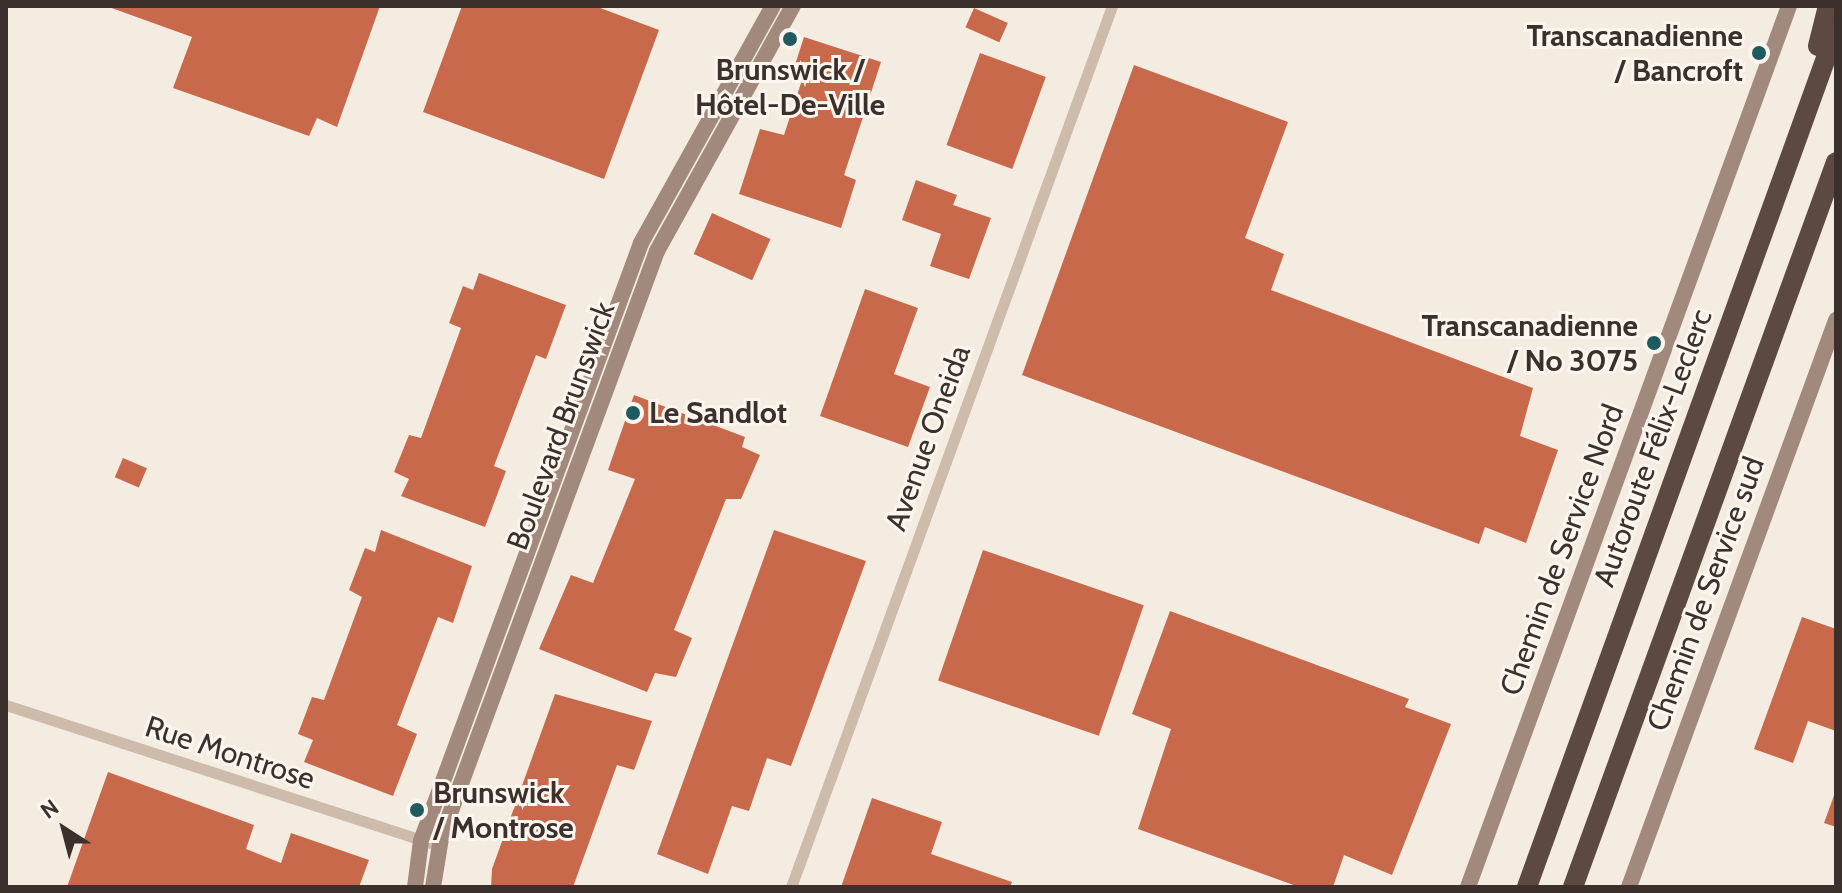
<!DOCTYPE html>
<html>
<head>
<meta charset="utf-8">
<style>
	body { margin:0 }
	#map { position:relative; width:1842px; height:893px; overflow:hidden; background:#f4ebe1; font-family:Cabin,sans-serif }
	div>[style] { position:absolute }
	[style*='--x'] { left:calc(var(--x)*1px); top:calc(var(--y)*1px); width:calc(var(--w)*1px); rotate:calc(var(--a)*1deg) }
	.building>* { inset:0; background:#c8694b; transform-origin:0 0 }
	.street>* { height:11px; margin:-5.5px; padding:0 5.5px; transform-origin:5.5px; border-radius:5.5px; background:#cdbbac }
	.secondary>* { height:16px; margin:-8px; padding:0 8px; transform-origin:8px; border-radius:8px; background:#a18a7d }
	.highway>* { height:20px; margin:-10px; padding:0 10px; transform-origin:10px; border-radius:10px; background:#5c4a42 }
	.dots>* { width:22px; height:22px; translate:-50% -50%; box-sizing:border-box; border:4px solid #fbf5ee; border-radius:50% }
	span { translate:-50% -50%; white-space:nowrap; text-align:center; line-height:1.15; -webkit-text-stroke:6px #fbf5ee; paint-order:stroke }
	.poi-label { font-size:30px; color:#3b302b; font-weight:700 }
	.right { translate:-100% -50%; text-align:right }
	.left { translate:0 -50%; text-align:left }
	.street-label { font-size:30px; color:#3b302b }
	.frame { position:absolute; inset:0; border:8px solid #3b302b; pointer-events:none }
	.north { position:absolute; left:24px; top:789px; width:80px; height:80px; -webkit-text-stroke:6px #fbf5ee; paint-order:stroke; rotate:324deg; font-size:22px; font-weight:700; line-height:32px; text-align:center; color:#3b302b }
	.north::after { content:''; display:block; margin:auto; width:28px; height:36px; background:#3b302b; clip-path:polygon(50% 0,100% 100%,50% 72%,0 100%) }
</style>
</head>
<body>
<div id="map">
	<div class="building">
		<i style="clip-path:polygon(106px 6px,380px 6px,337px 127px,317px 118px,309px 136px,173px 88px,192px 37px)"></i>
		<i style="clip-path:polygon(462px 6px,595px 6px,659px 30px,604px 179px,423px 112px)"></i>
		<i style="left:974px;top:8px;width:37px;height:21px;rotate:24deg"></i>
		<i style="clip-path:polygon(804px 37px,881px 62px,844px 175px,856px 180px,841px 228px,739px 194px,760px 129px,784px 135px,803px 77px,793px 71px)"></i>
		<i style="left:980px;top:53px;width:70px;height:98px;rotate:20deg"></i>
		<i style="clip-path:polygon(1134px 65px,1288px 122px,1245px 238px,1284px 254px,1271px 290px,1533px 388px,1520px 436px,1558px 450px,1526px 543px,1485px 527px,1479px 544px,1022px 375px)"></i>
		<i style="clip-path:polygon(916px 180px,957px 195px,953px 205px,991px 218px,969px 279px,930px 266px,941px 234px,902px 220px)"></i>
		<i style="left:712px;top:213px;width:64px;height:45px;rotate:24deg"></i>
		<i style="clip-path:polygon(479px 273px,566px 305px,546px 359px,536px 355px,494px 466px,506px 471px,485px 527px,401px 496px,409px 479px,394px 472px,409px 435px,421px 438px,461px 328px,449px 323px,463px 286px,473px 290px)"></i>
		<i style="clip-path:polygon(865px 289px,918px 308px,894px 374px,930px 387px,908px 447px,820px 416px)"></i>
		<i style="clip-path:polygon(634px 395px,745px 437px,742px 447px,760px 455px,741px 499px,726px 499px,674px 630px,692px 638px,676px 677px,655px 673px,647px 692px,539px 649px,571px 575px,593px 583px,635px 479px,608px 470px)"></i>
		<i style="left:123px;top:458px;width:26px;height:21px;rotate:23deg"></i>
		<i style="clip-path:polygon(381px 530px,472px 566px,453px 623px,438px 617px,397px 725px,417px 734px,393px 796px,304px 762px,313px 740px,298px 734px,312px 697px,324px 700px,362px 597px,349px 590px,365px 548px,375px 552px)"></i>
		<i style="clip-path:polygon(774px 530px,866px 561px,791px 766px,767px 758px,749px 811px,732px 806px,708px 874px,657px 854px)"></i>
		<i style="left:983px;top:550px;width:170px;height:138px;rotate:19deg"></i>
		<i style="clip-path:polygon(1170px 611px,1409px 699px,1405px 707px,1451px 724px,1392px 875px,1344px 855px,1333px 887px,1299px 887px,1138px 829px,1171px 729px,1132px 714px)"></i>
		<i style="clip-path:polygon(1802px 617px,1836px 629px,1836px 731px,1808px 721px,1793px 763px,1754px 749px)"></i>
		<i style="clip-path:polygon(555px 694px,652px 721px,634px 770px,617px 765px,573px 887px,491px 887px,492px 869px)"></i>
		<i style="clip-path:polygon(108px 772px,254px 825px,246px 849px,281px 863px,291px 833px,369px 860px,359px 887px,67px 887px)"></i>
		<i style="clip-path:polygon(1836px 790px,1836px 827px,1824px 823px)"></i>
		<i style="clip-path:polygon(872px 798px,942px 822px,931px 854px,1012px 882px,1010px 887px,841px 887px)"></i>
	</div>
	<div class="street">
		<i style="--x:6;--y:705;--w:455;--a:18"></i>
		<i style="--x:791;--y:887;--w:938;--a:-69.98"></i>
	</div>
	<div class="secondary">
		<i style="--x:415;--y:887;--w:46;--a:-82.6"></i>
		<i style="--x:421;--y:841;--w:637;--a:-69.8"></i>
		<i style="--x:641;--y:243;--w:271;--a:-60.9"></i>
		<i style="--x:433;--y:887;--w:50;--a:-80.7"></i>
		<i style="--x:441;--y:838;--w:625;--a:-69.8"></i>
		<i style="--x:657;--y:251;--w:280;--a:-61"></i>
		<i style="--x:1468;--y:887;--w:938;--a:-69.98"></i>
		<i style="--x:1629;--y:887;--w:604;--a:-69.94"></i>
	</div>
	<div class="highway">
		<i style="--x:1818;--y:46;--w:41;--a:-76"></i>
		<i style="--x:1527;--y:887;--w:911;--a:-70.17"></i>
		<i style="--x:1573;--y:887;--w:771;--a:-70.06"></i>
	</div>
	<div class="dots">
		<i style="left:790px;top:39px;background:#1f5a5e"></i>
		<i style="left:1759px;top:53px;background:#1f5a5e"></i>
		<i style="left:1654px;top:343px;background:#1f5a5e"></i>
		<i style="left:633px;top:413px;background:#1f5a5e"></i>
		<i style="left:417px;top:810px;background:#1f5a5e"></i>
	</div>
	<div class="poi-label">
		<span class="right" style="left:1743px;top:53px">Transcanadienne<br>/ Bancroft</span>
		<span style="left:790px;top:87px">Brunswick /<br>Hôtel-De-Ville</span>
		<span class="right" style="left:1638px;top:343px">Transcanadienne<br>/ No 3075</span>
		<span class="left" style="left:649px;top:413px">Le Sandlot</span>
		<span class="left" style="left:433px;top:810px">Brunswick<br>/ Montrose</span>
	</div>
	<div class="street-label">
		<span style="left:561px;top:426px;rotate:-70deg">Boulevard Brunswick</span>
		<span style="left:928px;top:438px;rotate:-70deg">Avenue Oneida</span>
		<span style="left:1653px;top:448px;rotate:-70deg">Autoroute Félix-Leclerc</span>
		<span style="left:1562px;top:550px;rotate:-70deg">Chemin de Service Nord</span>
		<span style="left:1706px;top:594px;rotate:-70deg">Chemin de Service sud</span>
		<span style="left:230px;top:753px;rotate:18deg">Rue Montrose</span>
	</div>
	<div class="frame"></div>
	<div class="north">N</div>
</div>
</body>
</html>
